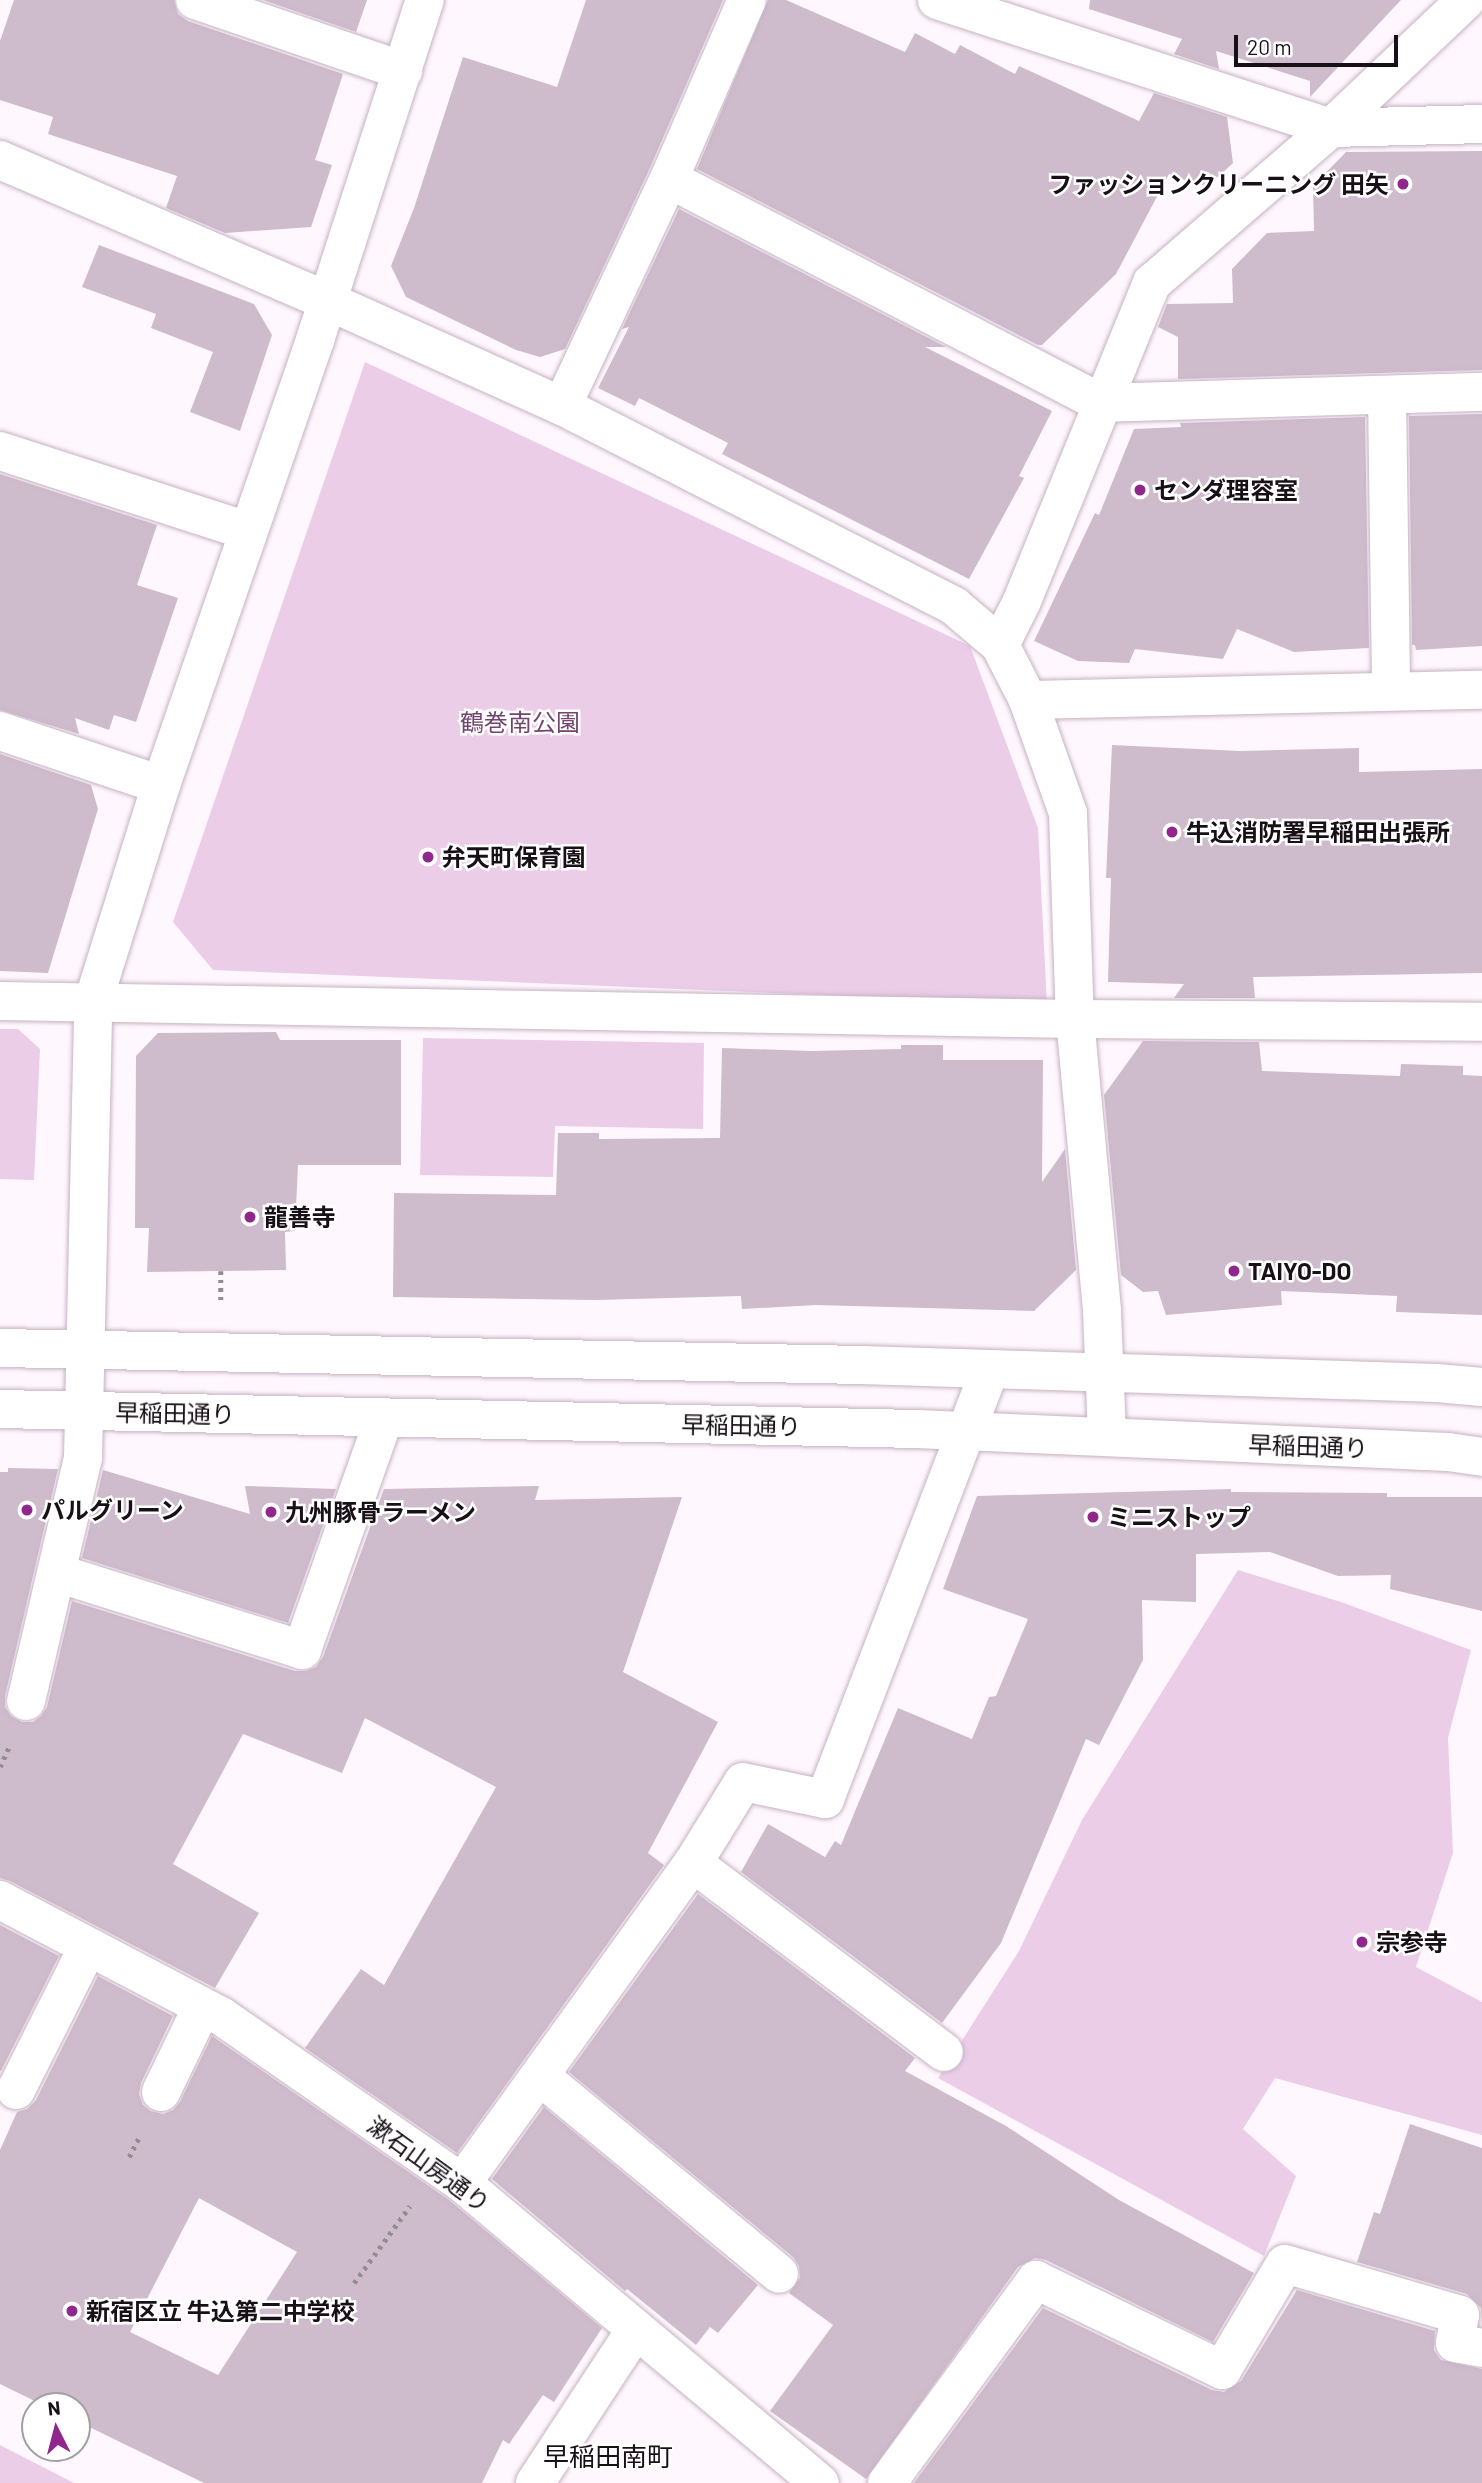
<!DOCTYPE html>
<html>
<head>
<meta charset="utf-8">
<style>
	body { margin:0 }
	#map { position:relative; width:1482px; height:2483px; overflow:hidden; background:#fff7fe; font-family:Barlow,"Noto Sans JP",sans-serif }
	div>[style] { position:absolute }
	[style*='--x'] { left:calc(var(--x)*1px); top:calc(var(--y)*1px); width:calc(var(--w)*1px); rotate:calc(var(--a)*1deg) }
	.green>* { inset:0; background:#ebcde8 }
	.building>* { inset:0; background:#cebbcc }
	.path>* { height:4.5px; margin-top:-2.25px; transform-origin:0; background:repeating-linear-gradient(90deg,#948c93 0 3.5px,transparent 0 8.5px) }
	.roads { filter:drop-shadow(0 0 2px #c5b2c2) drop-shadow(0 0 2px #c5b2c2) }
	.minor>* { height:38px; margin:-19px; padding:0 19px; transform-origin:19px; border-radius:19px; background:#fff }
	.major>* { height:38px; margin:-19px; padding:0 19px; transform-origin:19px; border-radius:19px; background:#fff }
	.dots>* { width:19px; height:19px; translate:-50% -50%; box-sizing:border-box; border:4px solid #fff; border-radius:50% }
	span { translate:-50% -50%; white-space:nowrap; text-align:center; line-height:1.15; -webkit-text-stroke:5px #fff; paint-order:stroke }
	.poi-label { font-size:24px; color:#171016; font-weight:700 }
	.right { translate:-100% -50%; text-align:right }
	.left { translate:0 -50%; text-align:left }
	.park-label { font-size:24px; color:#72446f }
	.street-label { font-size:24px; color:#171016 }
	.neighbourhood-label { font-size:26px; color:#171016 }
	.north { position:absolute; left:21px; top:2392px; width:70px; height:70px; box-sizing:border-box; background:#fff; border:2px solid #a29fa2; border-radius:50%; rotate:354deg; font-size:19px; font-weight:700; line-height:28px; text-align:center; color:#171016 }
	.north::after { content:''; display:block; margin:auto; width:24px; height:32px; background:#8f278c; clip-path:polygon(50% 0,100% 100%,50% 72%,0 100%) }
	.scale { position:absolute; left:1234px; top:35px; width:164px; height:32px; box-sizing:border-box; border:4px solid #171016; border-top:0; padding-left:9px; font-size:21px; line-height:24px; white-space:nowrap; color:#171016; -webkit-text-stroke:5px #fff; paint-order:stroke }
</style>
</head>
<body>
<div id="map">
	<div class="green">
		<i style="clip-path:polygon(365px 362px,970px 646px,1038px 828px,1047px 1004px,213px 970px,173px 922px)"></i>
		<i style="clip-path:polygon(0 1029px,18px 1029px,40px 1049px,34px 1180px,0 1179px)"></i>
		<i style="clip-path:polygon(423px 1038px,704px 1043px,703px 1129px,555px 1126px,553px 1177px,420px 1175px)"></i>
		<i style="clip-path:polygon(1238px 1570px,1344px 1603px,1471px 1650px,1448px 1738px,1453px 1853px,1416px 1967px,1482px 2002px,1482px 2135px,1275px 2078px,1243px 2129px,1296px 2176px,1264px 2256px,938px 2078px,1019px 1951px,1082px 1820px)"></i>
		<i style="clip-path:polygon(0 2445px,74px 2483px,0 2483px)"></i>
	</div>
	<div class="building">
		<i style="clip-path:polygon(14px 0,174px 0,178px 14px,188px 21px,343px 74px,315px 160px,332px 165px,311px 227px,225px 233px,166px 208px,177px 176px,48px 134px,53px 117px,0 100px,0 41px)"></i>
		<i style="clip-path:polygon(263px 0,367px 0,356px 32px)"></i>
		<i style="clip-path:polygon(586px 0,723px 0,649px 170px,565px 349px,540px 357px,516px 350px,406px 297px,391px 266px,414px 208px,463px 57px,557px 87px)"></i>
		<i style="clip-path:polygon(768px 0,786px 0,905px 52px,915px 33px,955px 54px,960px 45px,1015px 74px,1019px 66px,1139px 121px,1154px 93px,1227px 117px,1233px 163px,1209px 185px,1196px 185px,1169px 174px,1116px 274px,1042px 345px,1038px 345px,697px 169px)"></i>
		<i style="clip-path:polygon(1090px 0,1401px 0,1310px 97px,1310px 81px,1216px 51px,1219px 69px,1174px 54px,1182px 39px,1089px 9px)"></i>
		<i style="clip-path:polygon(1482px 151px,1482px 370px,1178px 379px,1178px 337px,1158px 327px,1167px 304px,1233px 303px,1232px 269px,1267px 233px,1314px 231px,1313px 186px,1346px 152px)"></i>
		<i style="clip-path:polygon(679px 209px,946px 347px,925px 347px,1052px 411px,1019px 476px,1024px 478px,969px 579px,722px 454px,728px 443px,639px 398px,635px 406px,598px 388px,629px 327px,622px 329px)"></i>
		<i style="clip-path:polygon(99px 245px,254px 304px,272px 335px,240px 431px,190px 412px,213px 352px,151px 328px,156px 314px,82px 287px)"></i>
		<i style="clip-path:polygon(1482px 414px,1482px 646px,1416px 650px,1415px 645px,1412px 645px,1409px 416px)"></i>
		<i style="clip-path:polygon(1365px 417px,1369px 648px,1294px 652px,1237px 629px,1223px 659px,1135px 649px,1129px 663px,1078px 661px,1034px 641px,1095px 513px,1099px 515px,1134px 429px,1181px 427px,1180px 423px)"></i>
		<i style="clip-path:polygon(0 474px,157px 525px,137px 585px,178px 598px,136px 722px,114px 715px,109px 730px,75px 718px,79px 734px,0 710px)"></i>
		<i style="clip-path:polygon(1112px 745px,1240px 751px,1359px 748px,1359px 772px,1482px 769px,1482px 973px,1253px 977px,1255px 998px,1174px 998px,1184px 984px,1108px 982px,1111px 878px,1106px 878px)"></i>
		<i style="clip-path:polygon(0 754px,91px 785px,98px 809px,48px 973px,0 971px)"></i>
		<i style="clip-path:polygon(276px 1032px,280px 1040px,401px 1040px,401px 1165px,298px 1165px,295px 1231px,285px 1232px,286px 1270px,147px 1272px,149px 1228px,135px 1228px,136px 1056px,158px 1033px)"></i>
		<i style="clip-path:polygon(1143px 1041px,1259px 1042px,1262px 1071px,1400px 1076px,1401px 1064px,1463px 1066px,1463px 1075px,1482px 1076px,1482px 1315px,1396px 1312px,1397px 1296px,1281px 1291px,1282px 1305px,1166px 1315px,1158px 1291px,1143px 1292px,1121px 1275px,1104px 1095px)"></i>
		<i style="clip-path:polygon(901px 1045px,943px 1045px,943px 1060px,1043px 1060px,1042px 1182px,1065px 1149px,1076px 1270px,1034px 1311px,816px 1305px,742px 1309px,741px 1296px,596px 1300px,393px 1297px,394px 1193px,556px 1195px,558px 1133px,599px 1133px,599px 1139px,720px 1138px,722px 1048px,811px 1051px,901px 1049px)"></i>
		<i style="clip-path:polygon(8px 1468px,58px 1469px,5px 1696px,5px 1707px,11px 1716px,22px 1722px,33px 1722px,41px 1716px,47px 1707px,72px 1601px,295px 1671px,306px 1671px,316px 1667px,323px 1657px,384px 1489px,539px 1486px,535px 1500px,682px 1497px,623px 1672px,718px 1722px,648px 1853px,664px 1865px,457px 2153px,305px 2048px,361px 1969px,384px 1985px,496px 1787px,365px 1718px,342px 1773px,243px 1734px,173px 1864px,259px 1913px,215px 1988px,10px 1881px,0 1878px,0 1472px,8px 1472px)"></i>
		<i style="clip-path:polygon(103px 1470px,250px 1514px,245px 1486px,336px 1489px,288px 1623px,82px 1558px)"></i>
		<i style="clip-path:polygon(1231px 1489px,1231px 1492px,1387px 1493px,1387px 1497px,1482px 1497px,1482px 1611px,1390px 1589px,1391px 1575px,1338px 1576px,1270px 1552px,1196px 1554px,1196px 1602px,1142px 1600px,1143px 1660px,1099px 1745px,1086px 1739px,1001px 1943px,942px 2023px,741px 1872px,768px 1824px,825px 1857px,835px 1841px,841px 1845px,898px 1708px,972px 1739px,989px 1697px,996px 1696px,1028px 1619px,943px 1589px,977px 1496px)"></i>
		<i style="clip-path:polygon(698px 1894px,915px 2058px,905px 2071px,1006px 2126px,1119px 2200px,1254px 2273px,1213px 2342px,1046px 2260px,1035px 2258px,1018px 2267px,866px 2479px,770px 2411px,833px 2325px,789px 2293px,800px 2278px,799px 2266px,793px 2257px,569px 2072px)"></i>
		<i style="clip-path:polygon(0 1925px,59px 1956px,1px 2071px,0 2071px)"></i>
		<i style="clip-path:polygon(evenodd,98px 1976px,173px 2016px,141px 2083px,139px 2094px,143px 2105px,151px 2111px,163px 2114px,173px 2110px,180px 2102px,212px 2036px,449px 2200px,602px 2328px,554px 2402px,543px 2395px,509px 2444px,503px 2440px,482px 2483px,204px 2483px,77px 2421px,77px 2406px,45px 2406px,0 2384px,0 2150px,17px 2112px,27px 2109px,36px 2100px,98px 1976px,199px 2198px,297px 2252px,218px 2375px,130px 2332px,199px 2198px)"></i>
		<i style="clip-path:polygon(544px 2107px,758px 2285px,718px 2333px,710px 2327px,696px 2345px,627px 2289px,625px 2291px,492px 2179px)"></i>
		<i style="clip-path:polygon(1410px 2124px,1482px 2148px,1482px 2326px,1481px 2308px,1467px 2294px,1357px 2262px,1374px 2212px,1380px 2214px)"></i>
		<i style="clip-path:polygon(1297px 2290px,1435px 2331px,1434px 2350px,1441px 2360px,1482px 2369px,1482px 2483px,914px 2483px,1043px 2308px,1212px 2390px,1224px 2392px,1241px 2381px)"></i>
	</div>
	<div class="path">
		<i style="--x:221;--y:1271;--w:32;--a:90"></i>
		<i style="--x:0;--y:1767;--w:24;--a:-66"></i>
		<i style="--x:129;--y:2157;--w:25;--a:-63"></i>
		<i style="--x:354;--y:2283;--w:95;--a:-54"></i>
	</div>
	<div class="roads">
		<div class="minor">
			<i style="--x:195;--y:0;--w:220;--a:18.8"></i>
			<i style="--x:937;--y:0;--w:414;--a:18"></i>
			<i style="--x:1331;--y:128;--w:151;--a:-1.5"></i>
			<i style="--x:0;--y:160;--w:357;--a:23.3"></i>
			<i style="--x:328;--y:301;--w:256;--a:24.2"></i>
			<i style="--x:562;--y:406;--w:440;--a:27"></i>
			<i style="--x:954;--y:606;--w:60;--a:40.3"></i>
			<i style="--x:1000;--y:645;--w:62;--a:63"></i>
			<i style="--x:1028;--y:700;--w:120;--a:70.5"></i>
			<i style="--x:1068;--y:813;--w:206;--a:88.1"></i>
			<i style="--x:1075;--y:1019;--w:293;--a:84.7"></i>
			<i style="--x:1102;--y:1311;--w:126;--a:87.7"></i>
			<i style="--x:669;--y:179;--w:487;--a:27.4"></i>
			<i style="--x:1101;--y:403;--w:381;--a:-1.7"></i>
			<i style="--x:1387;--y:395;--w:295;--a:89.2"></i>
			<i style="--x:562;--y:406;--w:251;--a:-64.8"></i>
			<i style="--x:669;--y:179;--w:195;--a:-66.5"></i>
			<i style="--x:0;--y:451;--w:260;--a:17.9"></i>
			<i style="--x:1000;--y:645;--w:49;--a:-63.4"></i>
			<i style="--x:1022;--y:601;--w:344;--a:-67.8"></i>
			<i style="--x:1152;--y:283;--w:237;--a:-40.9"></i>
			<i style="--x:1331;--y:128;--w:186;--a:-43.5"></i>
			<i style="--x:1028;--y:700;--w:454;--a:-1.3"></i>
			<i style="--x:0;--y:731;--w:170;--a:18.5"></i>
			<i style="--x:0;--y:1001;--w:1075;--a:0.96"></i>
			<i style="--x:1075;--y:1019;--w:407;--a:0.4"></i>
			<i style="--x:57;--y:1573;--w:257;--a:17.4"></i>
			<i style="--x:302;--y:1650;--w:246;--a:-70.5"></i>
			<i style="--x:26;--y:1701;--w:250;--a:-76.8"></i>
			<i style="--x:83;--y:1458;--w:456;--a:-88.7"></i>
			<i style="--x:93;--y:1002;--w:227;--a:-72.6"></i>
			<i style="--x:161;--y:785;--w:471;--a:-70.9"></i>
			<i style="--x:315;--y:340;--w:357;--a:-72.1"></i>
			<i style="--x:693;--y:1863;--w:314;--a:37"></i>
			<i style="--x:0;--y:1900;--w:250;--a:27.7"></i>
			<i style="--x:221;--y:2016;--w:293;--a:34.7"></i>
			<i style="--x:462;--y:2183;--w:467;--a:40"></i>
			<i style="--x:540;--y:2076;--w:310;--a:39.6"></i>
			<i style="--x:16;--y:2090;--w:160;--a:-63.3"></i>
			<i style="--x:161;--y:2092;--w:94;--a:-64.2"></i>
			<i style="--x:462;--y:2183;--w:395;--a:-54.2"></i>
			<i style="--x:693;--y:1863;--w:95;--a:-58.3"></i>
			<i style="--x:743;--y:1782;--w:84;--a:11.7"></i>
			<i style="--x:825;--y:1799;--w:458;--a:-69"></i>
			<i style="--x:535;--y:2483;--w:182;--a:-56.7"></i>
			<i style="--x:887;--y:2483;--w:252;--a:-53.7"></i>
			<i style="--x:1036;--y:2280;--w:207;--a:25.8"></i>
			<i style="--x:1222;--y:2370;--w:123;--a:-59.3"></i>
			<i style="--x:1285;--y:2264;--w:182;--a:16.2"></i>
			<i style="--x:1460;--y:2315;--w:28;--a:100"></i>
			<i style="--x:1455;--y:2343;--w:27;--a:10"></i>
		</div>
		<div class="major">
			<i style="--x:0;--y:1348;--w:861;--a:1.13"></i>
			<i style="--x:861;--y:1365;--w:576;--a:1.79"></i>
			<i style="--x:1437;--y:1383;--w:45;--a:5.1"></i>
			<i style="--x:0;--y:1409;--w:917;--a:1.25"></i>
			<i style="--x:917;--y:1429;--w:531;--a:2.48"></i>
			<i style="--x:1448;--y:1452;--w:34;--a:8"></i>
		</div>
	</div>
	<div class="dots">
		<i style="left:1403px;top:184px;background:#8f278c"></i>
		<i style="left:1140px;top:490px;background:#8f278c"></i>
		<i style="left:1172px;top:832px;background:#8f278c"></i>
		<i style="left:428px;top:857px;background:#8f278c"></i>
		<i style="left:250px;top:1217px;background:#8f278c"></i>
		<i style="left:1234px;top:1271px;background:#8f278c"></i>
		<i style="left:27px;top:1510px;background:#8f278c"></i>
		<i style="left:271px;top:1512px;background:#8f278c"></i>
		<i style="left:1093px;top:1517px;background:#8f278c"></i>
		<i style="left:1362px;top:1942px;background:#8f278c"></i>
		<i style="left:72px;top:2311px;background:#8f278c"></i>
	</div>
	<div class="poi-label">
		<span class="right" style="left:1389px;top:184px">ファッションクリーニング 田矢</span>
		<span class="left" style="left:1154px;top:490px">センダ理容室</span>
		<span class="left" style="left:1186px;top:832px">牛込消防署早稲田出張所</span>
		<span class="left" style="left:442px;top:857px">弁天町保育園</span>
		<span class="left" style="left:264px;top:1217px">龍善寺</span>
		<span class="left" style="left:1248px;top:1271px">TAIYO-DO</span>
		<span class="left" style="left:41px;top:1510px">パルグリーン</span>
		<span class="left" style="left:285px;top:1512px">九州豚骨ラーメン</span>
		<span class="left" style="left:1107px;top:1517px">ミニストップ</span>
		<span class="left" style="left:1376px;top:1942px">宗参寺</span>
		<span class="left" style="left:86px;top:2311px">新宿区立 牛込第二中学校</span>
	</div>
	<div class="park-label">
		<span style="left:520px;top:722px">鶴巻南公園</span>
	</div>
	<div class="street-label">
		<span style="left:175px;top:1413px;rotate:1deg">早稲田通り</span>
		<span style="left:741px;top:1425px;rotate:1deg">早稲田通り</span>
		<span style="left:1308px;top:1446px;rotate:2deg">早稲田通り</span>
		<span style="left:429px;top:2164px;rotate:36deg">漱石山房通り</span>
	</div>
	<div class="neighbourhood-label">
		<span style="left:608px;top:2456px">早稲田南町</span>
	</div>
	<div class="north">N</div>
	<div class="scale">20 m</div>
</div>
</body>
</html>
